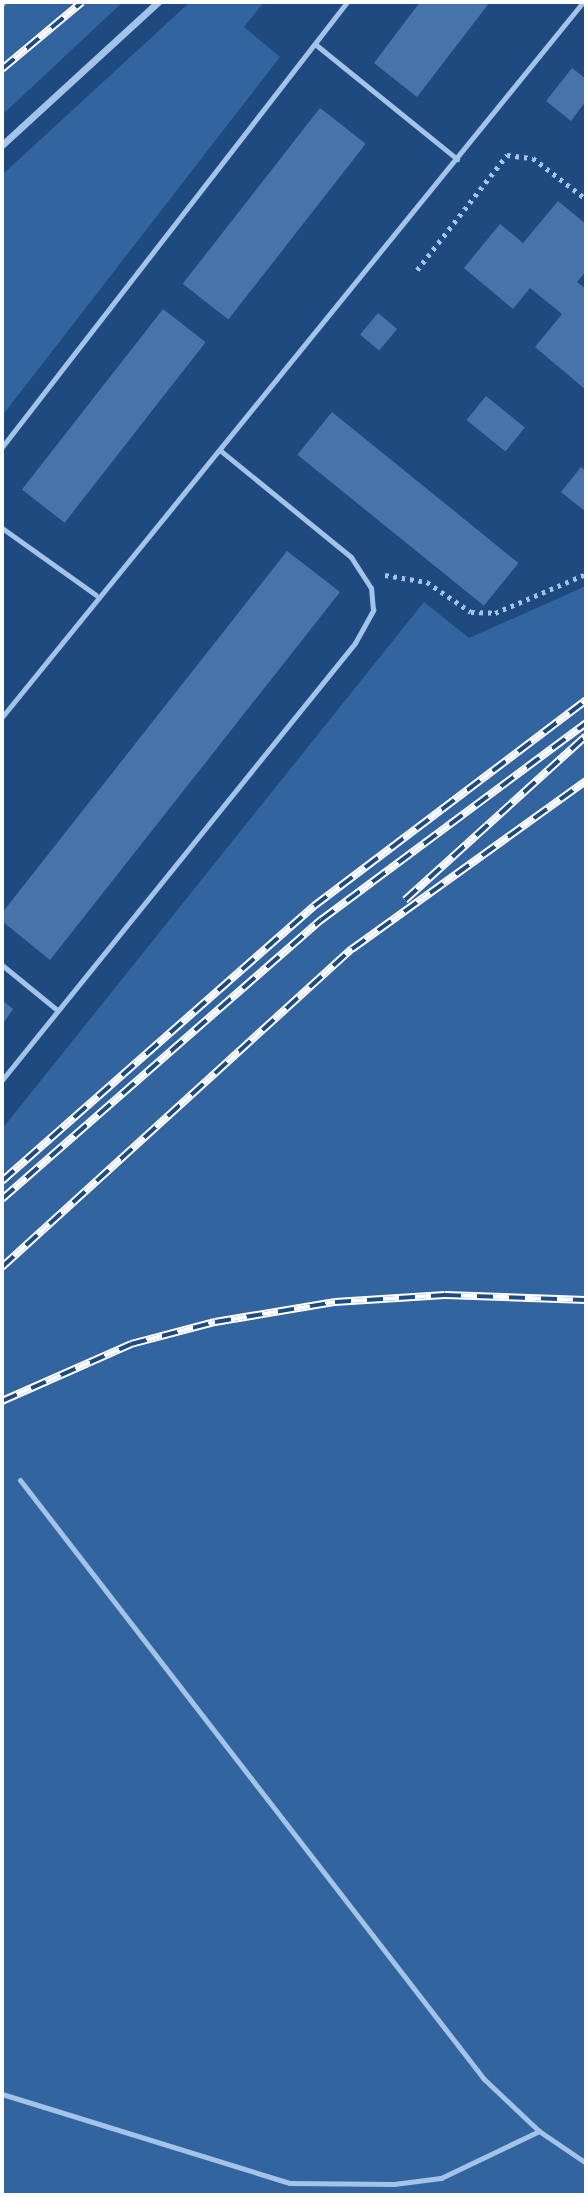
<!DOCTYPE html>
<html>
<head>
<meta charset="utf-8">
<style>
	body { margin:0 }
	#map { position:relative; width:588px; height:2197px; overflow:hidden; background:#1e4a80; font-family:Overpass,sans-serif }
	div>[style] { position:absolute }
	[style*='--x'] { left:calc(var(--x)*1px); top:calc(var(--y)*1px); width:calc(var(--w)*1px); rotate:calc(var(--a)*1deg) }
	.green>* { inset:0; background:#32649f }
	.building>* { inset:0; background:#4674aa; transform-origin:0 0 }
	.path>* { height:4.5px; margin-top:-2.25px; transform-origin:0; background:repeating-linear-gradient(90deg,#a3c3e9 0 3.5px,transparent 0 8.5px) }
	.lane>* { height:5px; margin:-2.5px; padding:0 2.5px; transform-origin:2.5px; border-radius:2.5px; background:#a3c3e9 }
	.street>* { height:7px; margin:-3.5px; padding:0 3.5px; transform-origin:3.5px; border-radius:3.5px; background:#a3c3e9 }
	.rail>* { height:8px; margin-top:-4px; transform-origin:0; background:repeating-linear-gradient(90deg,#1e4a80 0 16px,#fff 0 32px); box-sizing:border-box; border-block:2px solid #fff }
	span { translate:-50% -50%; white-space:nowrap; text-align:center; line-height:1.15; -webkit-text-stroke:5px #1e4a80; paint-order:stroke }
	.frame { position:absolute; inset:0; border:4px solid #fff; pointer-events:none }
</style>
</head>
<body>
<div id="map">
	<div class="green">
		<i style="clip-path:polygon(2px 2px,123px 2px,2px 115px)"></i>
		<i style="clip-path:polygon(190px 2px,264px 2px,244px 27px,280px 57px,2px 416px,2px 175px)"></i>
		<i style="clip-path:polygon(586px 586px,586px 2195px,2px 2195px,2px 1129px,424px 602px,469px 638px)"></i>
	</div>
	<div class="building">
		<i style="clip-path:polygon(420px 2px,490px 2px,417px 97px,374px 63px)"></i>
		<i style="clip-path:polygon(572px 68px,586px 79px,586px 101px,571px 121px,546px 101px)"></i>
		<i style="left:320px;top:108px;width:58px;height:223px;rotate:38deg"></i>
		<i style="clip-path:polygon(558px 201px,586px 224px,586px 271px,577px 282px,586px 289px,586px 390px,535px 347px,562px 314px,530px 288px,513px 309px,464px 268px,500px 224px,523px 243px)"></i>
		<i style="left:163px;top:309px;width:54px;height:229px;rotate:38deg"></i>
		<i style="left:378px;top:313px;width:25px;height:28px;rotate:40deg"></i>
		<i style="left:486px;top:396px;width:50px;height:31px;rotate:39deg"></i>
		<i style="left:332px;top:412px;width:240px;height:55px;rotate:39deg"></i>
		<i style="clip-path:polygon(581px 467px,586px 471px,586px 512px,561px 492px)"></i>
		<i style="clip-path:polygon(287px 551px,340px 592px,50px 960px,2px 921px,2px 913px)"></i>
		<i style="clip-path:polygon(2px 1000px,13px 1009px,2px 1025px)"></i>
	</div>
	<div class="path">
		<i style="--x:417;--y:270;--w:146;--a:-52"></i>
		<i style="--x:507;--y:155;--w:26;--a:7"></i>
		<i style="--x:533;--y:158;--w:67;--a:37.7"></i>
		<i style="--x:385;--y:575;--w:43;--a:9.5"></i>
		<i style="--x:427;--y:582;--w:53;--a:34.3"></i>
		<i style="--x:471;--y:612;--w:24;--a:2"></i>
		<i style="--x:495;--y:613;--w:99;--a:-23.2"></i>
	</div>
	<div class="lane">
		<i style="--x:315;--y:44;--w:183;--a:39"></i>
		<i style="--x:2;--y:447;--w:563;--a:-52.21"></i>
		<i style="--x:2;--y:528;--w:115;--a:35.5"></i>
		<i style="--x:2;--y:717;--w:921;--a:-50.9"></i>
		<i style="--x:2;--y:965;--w:70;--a:39.2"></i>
		<i style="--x:2;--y:1080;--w:562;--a:-51.07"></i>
		<i style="--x:355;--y:643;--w:38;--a:-61"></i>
		<i style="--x:373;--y:610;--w:22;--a:-95"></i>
		<i style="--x:371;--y:588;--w:37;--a:-123"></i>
		<i style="--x:351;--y:557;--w:168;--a:-140.8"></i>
		<i style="--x:20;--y:1480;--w:758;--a:52.24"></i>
		<i style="--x:484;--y:2079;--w:76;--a:43.4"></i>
		<i style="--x:539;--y:2131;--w:57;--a:34.2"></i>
		<i style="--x:2;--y:2094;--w:301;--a:17.2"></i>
		<i style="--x:290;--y:2183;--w:104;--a:0.6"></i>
		<i style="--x:394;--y:2184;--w:47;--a:-7.3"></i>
		<i style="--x:441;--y:2178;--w:109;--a:-25.6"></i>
	</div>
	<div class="street">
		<i style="--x:2;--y:145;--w:212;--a:-42.5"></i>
	</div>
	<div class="rail">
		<i style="--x:2;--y:3;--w:1;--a:-45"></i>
		<i style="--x:2;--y:69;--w:104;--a:-39.9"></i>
		<i style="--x:405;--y:900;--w:244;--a:-42.2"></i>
		<i style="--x:2;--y:1181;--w:416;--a:-41.4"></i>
		<i style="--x:314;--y:906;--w:341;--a:-37.1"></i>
		<i style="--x:2;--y:1199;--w:424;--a:-41.2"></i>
		<i style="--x:321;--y:920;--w:330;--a:-36.6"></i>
		<i style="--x:2;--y:1267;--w:473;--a:-42.3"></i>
		<i style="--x:352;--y:949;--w:288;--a:-35.7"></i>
		<i style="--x:2;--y:1401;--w:141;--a:-23.8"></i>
		<i style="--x:131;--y:1344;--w:87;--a:-14.7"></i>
		<i style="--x:215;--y:1322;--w:122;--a:-9.5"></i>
		<i style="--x:335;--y:1302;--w:110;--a:-3.6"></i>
		<i style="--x:445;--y:1295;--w:141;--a:2"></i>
	</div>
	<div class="frame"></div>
</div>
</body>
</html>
